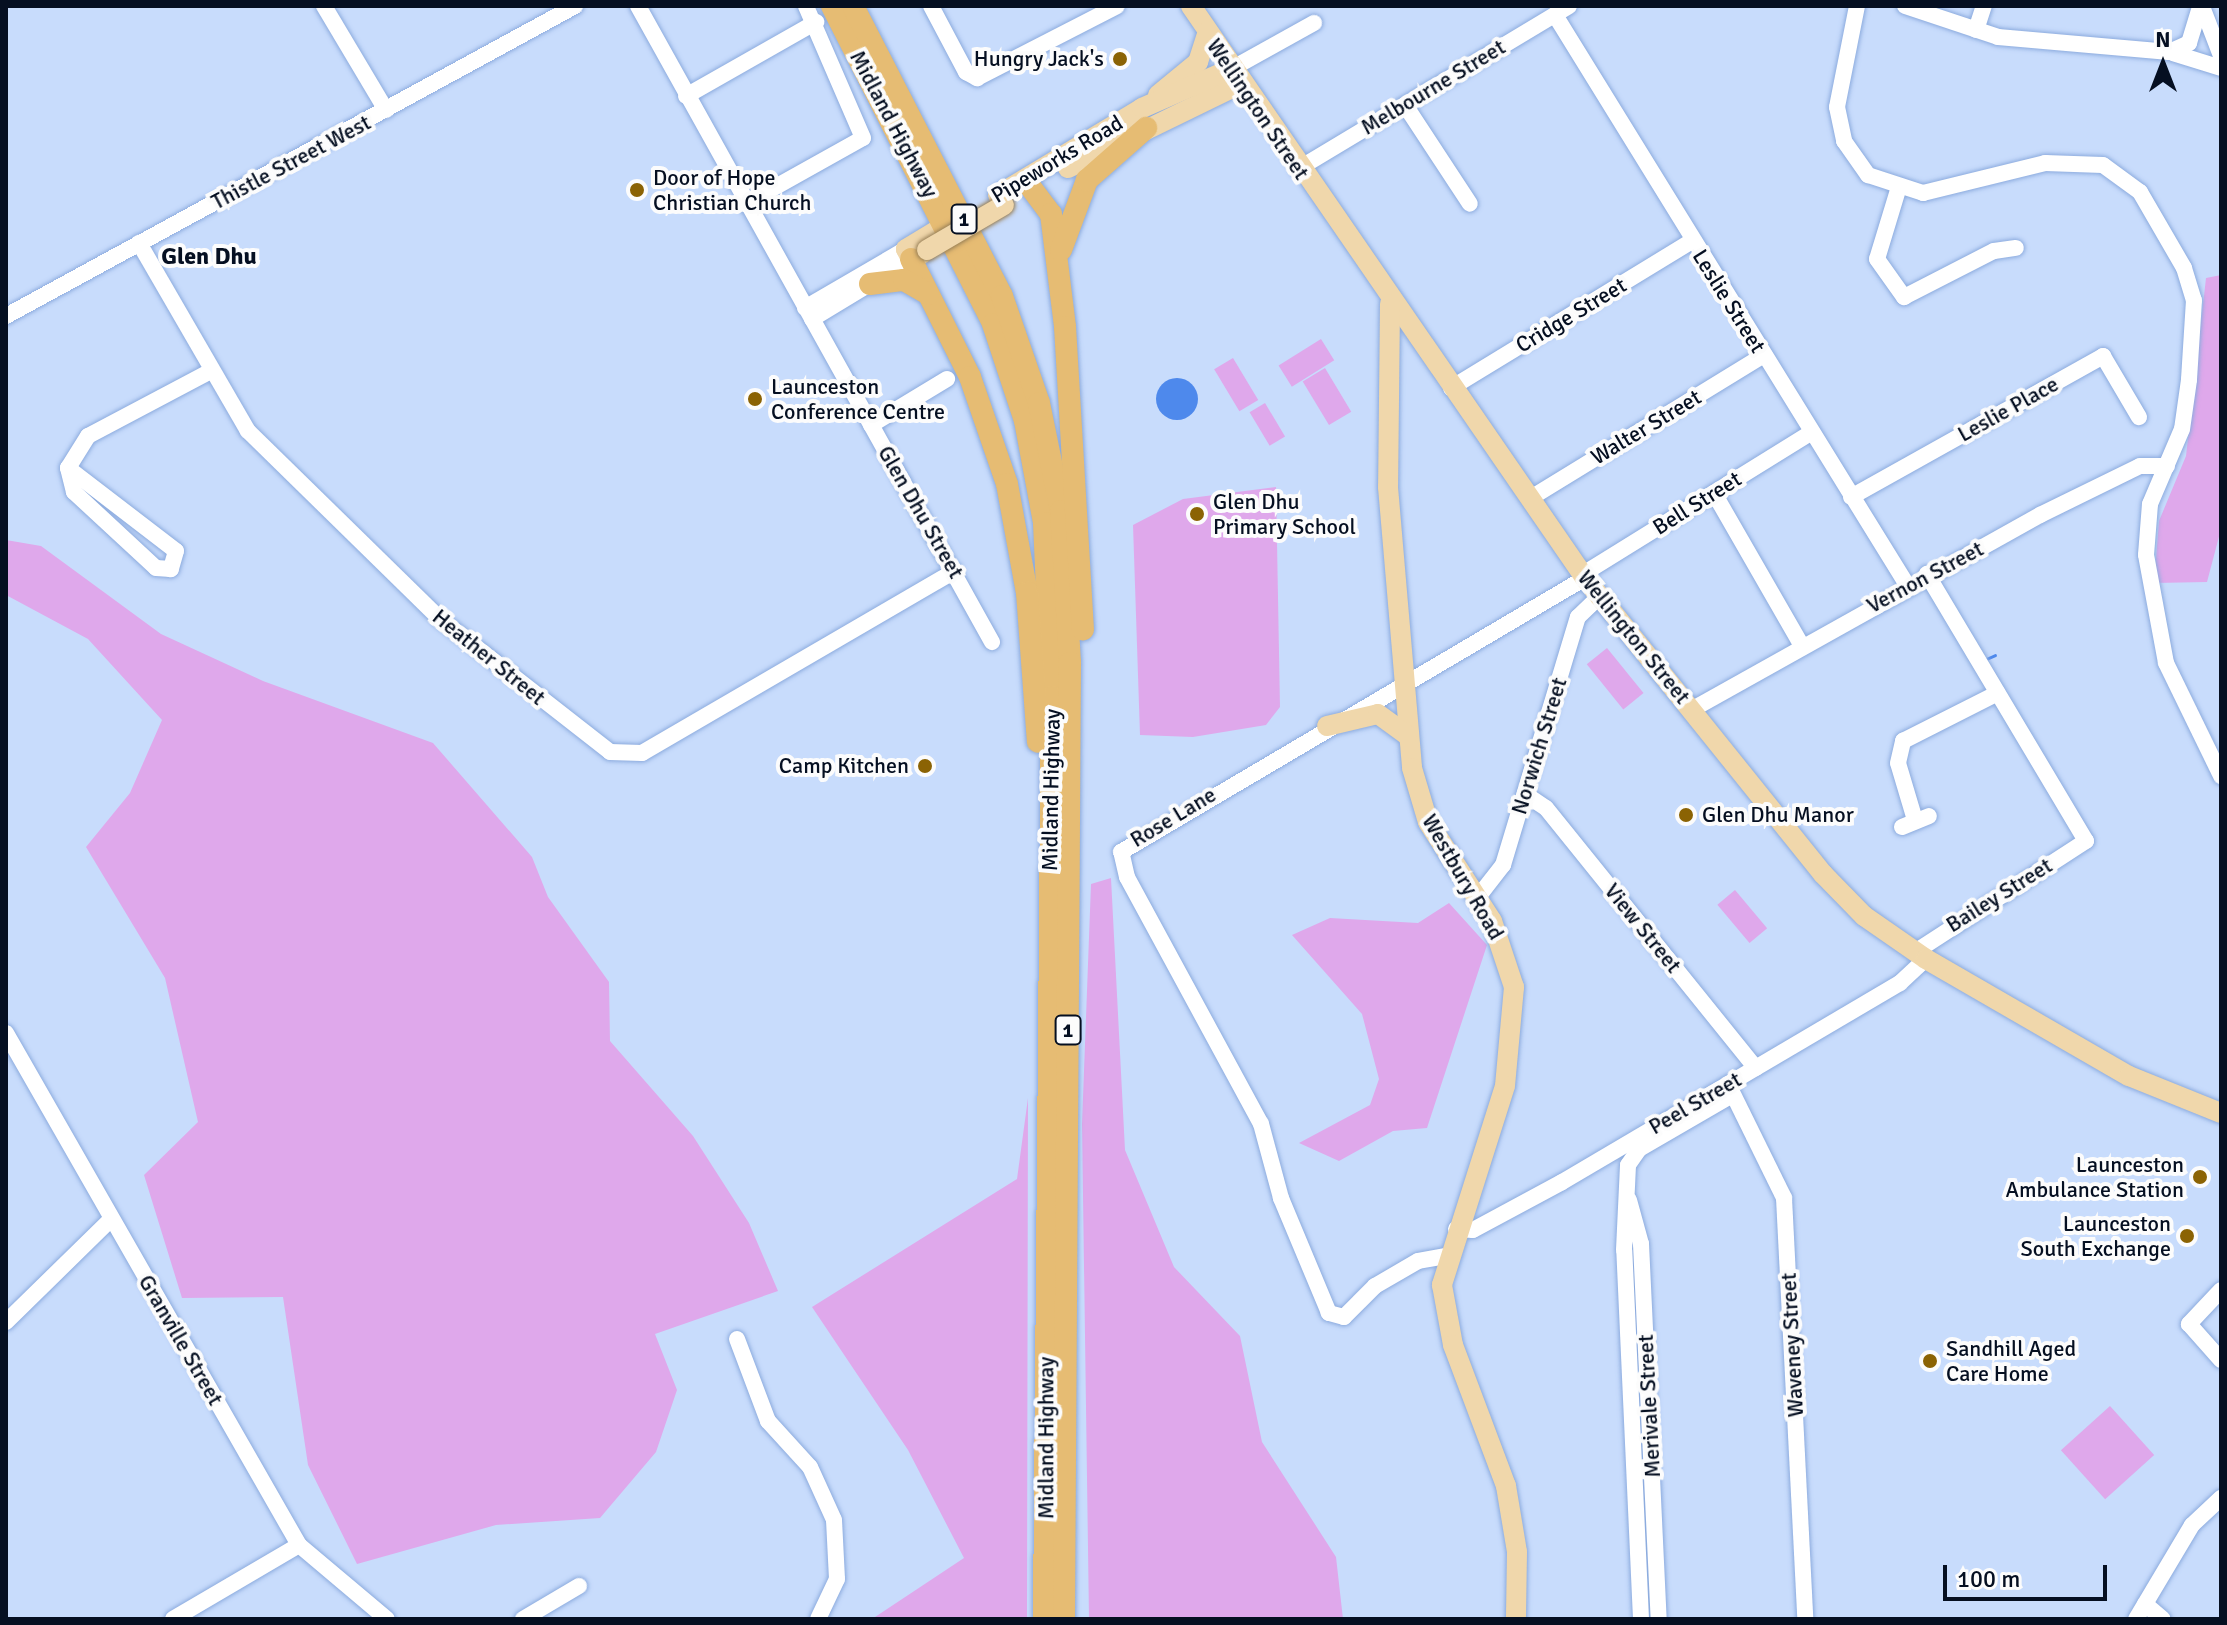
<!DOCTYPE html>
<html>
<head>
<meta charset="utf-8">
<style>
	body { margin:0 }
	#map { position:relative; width:2227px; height:1625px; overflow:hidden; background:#c8dcfc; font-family:Signika,sans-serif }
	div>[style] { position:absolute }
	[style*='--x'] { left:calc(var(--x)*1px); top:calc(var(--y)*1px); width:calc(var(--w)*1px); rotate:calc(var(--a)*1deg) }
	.green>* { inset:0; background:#dfa8eb; transform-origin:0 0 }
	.water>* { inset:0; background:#4e89ec }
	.round { border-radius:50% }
	.stream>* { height:3px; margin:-1.5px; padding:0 1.5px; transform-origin:1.5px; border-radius:1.5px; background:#4e89ec }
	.roads { filter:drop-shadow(0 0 2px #8cabde) drop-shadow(0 0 2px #8cabde) }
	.minor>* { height:16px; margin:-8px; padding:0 8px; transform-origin:8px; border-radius:8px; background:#fff }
	.major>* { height:20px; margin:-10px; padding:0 10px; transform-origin:10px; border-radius:10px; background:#f0d7ab }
	.highway>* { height:22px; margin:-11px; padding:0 11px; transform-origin:11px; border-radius:11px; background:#e6bc73 }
	.bridges { filter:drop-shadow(0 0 2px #977f56) drop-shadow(0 0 2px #977f56) }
	.major-bridge>* { height:20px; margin:-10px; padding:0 10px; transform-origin:10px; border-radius:10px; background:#f0d7ab }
	.dots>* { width:22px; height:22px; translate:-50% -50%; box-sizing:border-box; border:4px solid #fcfcfc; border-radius:50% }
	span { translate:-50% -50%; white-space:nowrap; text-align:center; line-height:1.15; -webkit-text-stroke:8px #fcfcfc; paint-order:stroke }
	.shield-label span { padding:2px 6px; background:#fcfcfc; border:2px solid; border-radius:6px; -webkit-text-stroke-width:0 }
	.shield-label { font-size:20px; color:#050f21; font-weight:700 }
	.poi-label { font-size:22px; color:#050f21 }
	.right { translate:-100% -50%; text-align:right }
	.left { translate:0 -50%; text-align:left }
	.street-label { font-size:22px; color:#050f21 }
	.neighbourhood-label { font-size:24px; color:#050f21; font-weight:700 }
	.frame { position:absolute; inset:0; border:8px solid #050f21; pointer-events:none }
	.north { position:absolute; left:2123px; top:24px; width:80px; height:80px; -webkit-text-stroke:6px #fcfcfc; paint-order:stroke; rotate:0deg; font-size:22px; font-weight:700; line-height:32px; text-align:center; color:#050f21 }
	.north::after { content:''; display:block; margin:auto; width:28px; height:36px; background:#050f21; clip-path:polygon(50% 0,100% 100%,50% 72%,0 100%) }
	.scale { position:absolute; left:1943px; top:1565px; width:164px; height:36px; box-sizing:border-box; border:4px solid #050f21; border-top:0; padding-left:10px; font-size:24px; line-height:28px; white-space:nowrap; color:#050f21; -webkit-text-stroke:6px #fcfcfc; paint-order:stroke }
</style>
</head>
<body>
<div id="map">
	<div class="green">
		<i style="clip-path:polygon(2221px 275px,2221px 529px,2207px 582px,2154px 583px,2159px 521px,2186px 456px,2206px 278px)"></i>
		<i style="left:1321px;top:339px;width:25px;height:50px;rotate:58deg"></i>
		<i style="left:1233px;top:358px;width:49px;height:22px;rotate:59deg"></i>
		<i style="left:1325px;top:368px;width:51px;height:26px;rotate:59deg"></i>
		<i style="left:1265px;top:403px;width:39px;height:18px;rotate:59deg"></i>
		<i style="clip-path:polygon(1276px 487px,1280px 707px,1266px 725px,1193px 737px,1140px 735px,1133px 525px,1183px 499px)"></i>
		<i style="clip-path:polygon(6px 540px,41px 546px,161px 634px,263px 681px,433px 743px,532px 857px,548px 897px,609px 982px,610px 1041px,693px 1136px,749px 1223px,778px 1291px,655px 1334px,677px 1390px,656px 1452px,600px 1518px,496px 1525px,357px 1564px,308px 1465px,283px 1297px,182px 1298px,144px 1175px,198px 1122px,165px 978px,86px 847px,130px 793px,162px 720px,88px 639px,6px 595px)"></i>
		<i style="left:1607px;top:648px;width:58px;height:26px;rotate:51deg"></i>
		<i style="clip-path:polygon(1111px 878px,1125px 1150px,1174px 1267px,1240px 1336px,1262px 1442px,1336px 1557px,1343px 1619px,1089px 1619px,1082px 1124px,1091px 884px)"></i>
		<i style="left:1735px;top:890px;width:50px;height:23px;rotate:50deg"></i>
		<i style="clip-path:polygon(1449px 903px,1487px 945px,1427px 1128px,1393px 1131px,1339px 1161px,1299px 1143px,1370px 1105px,1379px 1079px,1362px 1014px,1292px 935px,1330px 918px,1418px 923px)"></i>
		<i style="clip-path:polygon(1028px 1098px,1027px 1619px,872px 1619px,964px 1558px,908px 1450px,812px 1307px,1017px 1179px)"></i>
		<i style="left:2110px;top:1406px;width:66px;height:66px;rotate:48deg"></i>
	</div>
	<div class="water">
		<i class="round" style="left:1156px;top:378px;width:42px;height:42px"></i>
	</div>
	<div class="stream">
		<i style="--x:1984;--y:660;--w:12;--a:-24"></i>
	</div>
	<div class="roads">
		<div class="minor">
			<i style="--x:324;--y:6;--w:121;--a:59.2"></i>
			<i style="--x:638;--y:6;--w:728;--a:60.9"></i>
			<i style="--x:931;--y:6;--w:75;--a:62.1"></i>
			<i style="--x:966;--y:72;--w:13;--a:29"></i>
			<i style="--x:977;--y:78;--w:157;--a:-27.2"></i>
			<i style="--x:1857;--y:6;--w:103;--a:101.2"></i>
			<i style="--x:1837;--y:107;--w:35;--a:78"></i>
			<i style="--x:1844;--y:141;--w:42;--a:54.8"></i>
			<i style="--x:1868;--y:175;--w:58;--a:18.1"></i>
			<i style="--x:1923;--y:193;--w:126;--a:-13.8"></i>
			<i style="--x:2045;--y:163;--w:58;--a:2"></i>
			<i style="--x:2103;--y:165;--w:46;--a:36.1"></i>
			<i style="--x:2140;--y:192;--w:88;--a:59.9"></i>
			<i style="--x:2184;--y:268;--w:34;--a:73"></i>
			<i style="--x:2194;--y:300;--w:80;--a:93.6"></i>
			<i style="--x:2189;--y:380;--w:49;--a:98.1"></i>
			<i style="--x:2182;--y:429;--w:82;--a:113.1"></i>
			<i style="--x:2150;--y:504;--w:51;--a:94.5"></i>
			<i style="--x:2146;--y:555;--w:110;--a:79.5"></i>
			<i style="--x:2166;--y:663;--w:126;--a:64"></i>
			<i style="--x:1905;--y:6;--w:98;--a:18.4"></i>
			<i style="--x:1998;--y:37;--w:172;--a:5"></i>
			<i style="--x:2169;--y:52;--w:22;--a:-24"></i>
			<i style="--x:2189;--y:43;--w:39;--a:-73"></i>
			<i style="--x:2203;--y:9;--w:50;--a:69"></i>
			<i style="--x:1555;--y:15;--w:670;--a:58.3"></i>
			<i style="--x:1976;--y:30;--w:25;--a:-72"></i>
			<i style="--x:2173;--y:53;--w:50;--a:17.4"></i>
			<i style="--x:1231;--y:69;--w:95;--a:-29"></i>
			<i style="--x:686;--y:96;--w:150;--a:-29.6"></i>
			<i style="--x:1405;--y:105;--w:118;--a:56.7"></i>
			<i style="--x:1298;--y:169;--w:316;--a:-31"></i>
			<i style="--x:1898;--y:190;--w:72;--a:106.9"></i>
			<i style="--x:1877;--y:259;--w:47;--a:54.6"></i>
			<i style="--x:1904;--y:297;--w:101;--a:-27.1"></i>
			<i style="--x:1994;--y:251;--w:22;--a:-8"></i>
			<i style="--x:745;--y:204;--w:135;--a:-29.2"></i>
			<i style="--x:863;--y:138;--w:144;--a:-113.4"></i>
			<i style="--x:139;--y:243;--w:217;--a:59.9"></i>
			<i style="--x:248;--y:431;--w:269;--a:44.4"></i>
			<i style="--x:440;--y:619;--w:216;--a:38"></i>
			<i style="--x:610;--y:752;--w:32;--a:2"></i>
			<i style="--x:642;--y:753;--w:362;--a:-30.2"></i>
			<i style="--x:805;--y:308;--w:117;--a:-30.3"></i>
			<i style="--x:6;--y:316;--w:648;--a:-28.58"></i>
			<i style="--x:812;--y:319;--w:116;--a:-31.2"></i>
			<i style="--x:1451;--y:388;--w:282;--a:-31.4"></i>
			<i style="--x:871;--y:425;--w:89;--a:-31.2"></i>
			<i style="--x:68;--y:468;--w:136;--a:37.5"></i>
			<i style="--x:176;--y:551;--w:19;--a:106"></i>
			<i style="--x:171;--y:569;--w:15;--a:-176"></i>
			<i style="--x:156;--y:568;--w:112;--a:-137.2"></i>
			<i style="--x:74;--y:492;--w:25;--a:-104"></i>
			<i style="--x:68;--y:468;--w:38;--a:-58"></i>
			<i style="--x:88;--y:436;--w:139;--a:-27.9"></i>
			<i style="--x:1714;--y:493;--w:177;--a:60.1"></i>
			<i style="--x:1851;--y:497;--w:289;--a:-29.2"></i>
			<i style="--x:2103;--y:356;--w:71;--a:59.5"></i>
			<i style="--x:1529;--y:499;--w:276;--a:-31.5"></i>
			<i style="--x:1583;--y:574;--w:269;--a:-31.8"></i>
			<i style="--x:1691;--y:710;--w:400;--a:-29.2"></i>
			<i style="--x:2040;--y:515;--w:111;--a:-26.1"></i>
			<i style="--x:2140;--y:466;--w:27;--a:0"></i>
			<i style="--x:1525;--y:794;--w:25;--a:34"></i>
			<i style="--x:1546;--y:808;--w:334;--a:51.1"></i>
			<i style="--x:1915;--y:820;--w:59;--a:-106.6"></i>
			<i style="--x:1898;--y:763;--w:23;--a:-77"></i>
			<i style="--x:1903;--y:741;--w:106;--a:-26.8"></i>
			<i style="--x:1902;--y:827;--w:29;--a:-22"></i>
			<i style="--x:1478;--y:897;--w:41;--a:-52"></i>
			<i style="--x:1503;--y:865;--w:259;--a:-73.2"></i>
			<i style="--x:1578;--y:617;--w:30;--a:-44"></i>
			<i style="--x:1915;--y:952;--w:204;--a:-33"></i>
			<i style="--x:2086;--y:841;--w:311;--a:-120.8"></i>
			<i style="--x:6;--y:1033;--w:590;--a:60.22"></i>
			<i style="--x:299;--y:1545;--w:115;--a:40.1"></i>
			<i style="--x:1728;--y:1084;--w:127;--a:63.8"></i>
			<i style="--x:1784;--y:1198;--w:422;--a:87.1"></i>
			<i style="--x:1629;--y:1200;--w:46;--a:74.7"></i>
			<i style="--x:1641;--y:1244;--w:375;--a:87.3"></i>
			<i style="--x:1456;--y:1229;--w:17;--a:3"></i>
			<i style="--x:1473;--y:1230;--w:101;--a:-28.3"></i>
			<i style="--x:1562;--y:1182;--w:392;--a:-30.5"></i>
			<i style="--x:1900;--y:983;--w:35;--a:-43"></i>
			<i style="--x:1446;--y:1256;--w:28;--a:170"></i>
			<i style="--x:1418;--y:1261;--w:50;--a:149.8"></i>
			<i style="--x:1375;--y:1286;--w:44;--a:135"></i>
			<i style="--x:1344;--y:1317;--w:16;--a:-165"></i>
			<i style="--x:1329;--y:1313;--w:125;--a:-112.7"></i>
			<i style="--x:1281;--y:1198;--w:77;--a:-105.1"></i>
			<i style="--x:1261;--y:1124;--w:281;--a:-118.5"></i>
			<i style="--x:1127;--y:877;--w:26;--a:-103"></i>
			<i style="--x:1121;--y:852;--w:539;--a:-30.56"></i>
			<i style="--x:2221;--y:1290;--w:47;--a:133.3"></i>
			<i style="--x:2189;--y:1324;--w:48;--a:48.4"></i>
			<i style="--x:6;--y:1322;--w:147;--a:-44.4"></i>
			<i style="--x:737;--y:1339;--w:88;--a:69.3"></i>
			<i style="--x:768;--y:1421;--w:62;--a:47.6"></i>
			<i style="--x:810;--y:1467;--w:58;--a:65.6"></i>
			<i style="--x:834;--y:1520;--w:59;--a:87.1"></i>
			<i style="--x:837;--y:1579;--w:44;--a:115.4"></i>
			<i style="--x:2145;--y:1604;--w:23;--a:40"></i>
			<i style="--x:173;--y:1619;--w:146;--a:-30.4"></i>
			<i style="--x:523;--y:1619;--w:65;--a:-30.5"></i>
			<i style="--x:1641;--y:1619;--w:369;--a:-92.6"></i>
			<i style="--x:1624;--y:1250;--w:85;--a:-87.3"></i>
			<i style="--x:1628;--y:1165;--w:19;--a:-55"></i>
			<i style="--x:1639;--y:1149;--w:108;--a:-30.1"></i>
			<i style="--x:2136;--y:1619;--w:109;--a:-59.2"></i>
			<i style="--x:2192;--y:1525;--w:40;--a:-43"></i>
		</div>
		<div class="major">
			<i style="--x:1191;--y:6;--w:695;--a:55.44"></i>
			<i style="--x:1585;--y:578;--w:380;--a:51.2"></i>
			<i style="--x:1823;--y:874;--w:59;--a:45.7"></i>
			<i style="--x:1864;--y:916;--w:75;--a:34.7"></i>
			<i style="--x:1926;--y:959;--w:234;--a:30"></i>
			<i style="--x:2129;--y:1076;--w:99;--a:21.9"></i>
			<i style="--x:1158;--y:95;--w:52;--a:-39.5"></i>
			<i style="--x:1198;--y:62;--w:32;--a:-72"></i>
			<i style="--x:1068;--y:168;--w:191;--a:-26"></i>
			<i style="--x:998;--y:195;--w:168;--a:-31.1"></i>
			<i style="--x:1142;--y:108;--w:97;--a:-23.7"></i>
			<i style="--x:923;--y:253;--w:13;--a:153"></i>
			<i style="--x:911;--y:259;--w:11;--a:-117"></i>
			<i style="--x:906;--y:249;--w:39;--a:-31"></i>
			<i style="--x:1390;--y:304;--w:183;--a:90.6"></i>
			<i style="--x:1388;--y:487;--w:282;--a:85.1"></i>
			<i style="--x:1412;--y:768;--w:56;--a:73.5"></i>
			<i style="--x:1428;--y:822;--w:118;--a:57.1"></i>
			<i style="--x:1492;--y:921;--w:70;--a:71.6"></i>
			<i style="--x:1514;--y:987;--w:99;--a:95.2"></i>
			<i style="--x:1505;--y:1086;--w:209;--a:107.6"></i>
			<i style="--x:1442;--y:1285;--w:61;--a:79.6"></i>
			<i style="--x:1453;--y:1345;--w:151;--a:69.4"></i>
			<i style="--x:1506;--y:1486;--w:67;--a:80.5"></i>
			<i style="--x:1517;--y:1552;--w:67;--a:90.9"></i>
			<i style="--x:1327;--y:726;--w:52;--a:-13.2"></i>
			<i style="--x:1378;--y:714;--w:36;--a:36"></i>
		</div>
		<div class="highway">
			<i style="--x:832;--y:6;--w:356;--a:63.1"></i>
			<i style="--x:993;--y:324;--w:102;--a:71.7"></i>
			<i style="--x:1025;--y:421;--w:104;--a:79.4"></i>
			<i style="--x:1044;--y:523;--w:174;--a:87.4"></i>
			<i style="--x:1052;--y:697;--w:922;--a:90.5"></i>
			<i style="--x:853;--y:6;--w:326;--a:62.8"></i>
			<i style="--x:1002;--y:296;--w:113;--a:70.9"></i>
			<i style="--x:1039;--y:403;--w:110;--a:78.5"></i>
			<i style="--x:1061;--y:511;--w:152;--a:86.6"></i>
			<i style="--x:1070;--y:663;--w:956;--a:90.36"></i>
			<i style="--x:1032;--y:189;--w:31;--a:53"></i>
			<i style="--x:1051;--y:214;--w:114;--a:82.9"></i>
			<i style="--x:1065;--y:327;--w:303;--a:86.6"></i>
			<i style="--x:1061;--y:250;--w:75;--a:-69.6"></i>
			<i style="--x:1087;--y:180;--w:79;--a:-41.4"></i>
			<i style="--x:911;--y:259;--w:132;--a:63.4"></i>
			<i style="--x:970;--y:377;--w:113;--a:70.9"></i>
			<i style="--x:1007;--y:484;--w:111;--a:79.6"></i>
			<i style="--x:1027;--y:593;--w:149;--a:85.8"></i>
			<i style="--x:870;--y:284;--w:34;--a:-7"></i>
			<i style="--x:904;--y:280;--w:28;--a:30"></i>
		</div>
	</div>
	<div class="bridges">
		<div class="major-bridge">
			<i style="--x:927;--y:250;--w:89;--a:-30.3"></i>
		</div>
	</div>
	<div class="dots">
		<i style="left:1120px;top:59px;background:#8b6304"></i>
		<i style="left:637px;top:190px;background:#8b6304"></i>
		<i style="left:755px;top:399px;background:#8b6304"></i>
		<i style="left:1197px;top:514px;background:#8b6304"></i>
		<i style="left:925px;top:766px;background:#8b6304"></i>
		<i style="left:1686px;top:815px;background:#8b6304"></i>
		<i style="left:2200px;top:1177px;background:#8b6304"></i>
		<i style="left:2187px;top:1236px;background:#8b6304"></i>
		<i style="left:1930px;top:1361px;background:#8b6304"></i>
	</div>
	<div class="shield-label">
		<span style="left:964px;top:219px">1</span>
		<span style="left:1068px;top:1030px">1</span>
	</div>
	<div class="poi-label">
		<span class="right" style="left:1104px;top:59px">Hungry Jack's</span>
		<span class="left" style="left:653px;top:190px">Door of Hope<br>Christian Church</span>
		<span class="left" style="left:771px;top:399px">Launceston<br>Conference Centre</span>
		<span class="left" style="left:1213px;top:514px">Glen Dhu<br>Primary School</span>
		<span class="right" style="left:909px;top:766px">Camp Kitchen</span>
		<span class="left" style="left:1702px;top:815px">Glen Dhu Manor</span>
		<span class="right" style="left:2184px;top:1177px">Launceston<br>Ambulance Station</span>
		<span class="right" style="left:2171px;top:1236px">Launceston<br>South Exchange</span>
		<span class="left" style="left:1946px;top:1361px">Sandhill Aged<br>Care Home</span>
	</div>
	<div class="street-label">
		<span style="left:1433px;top:87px;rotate:-31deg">Melbourne Street</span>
		<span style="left:1258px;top:109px;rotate:56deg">Wellington Street</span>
		<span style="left:894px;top:124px;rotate:62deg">Midland Highway</span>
		<span style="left:1057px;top:159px;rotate:-31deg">Pipeworks Road</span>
		<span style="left:291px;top:162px;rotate:-28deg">Thistle Street West</span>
		<span style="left:1729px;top:301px;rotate:58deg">Leslie Street</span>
		<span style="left:1571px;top:315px;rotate:-31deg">Cridge Street</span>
		<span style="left:2008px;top:409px;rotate:-29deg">Leslie Place</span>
		<span style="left:1646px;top:427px;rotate:-31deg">Walter Street</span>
		<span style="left:1697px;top:503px;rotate:-32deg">Bell Street</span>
		<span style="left:921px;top:512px;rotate:60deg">Glen Dhu Street</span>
		<span style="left:1925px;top:577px;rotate:-28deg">Vernon Street</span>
		<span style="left:1634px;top:637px;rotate:51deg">Wellington Street</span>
		<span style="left:489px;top:657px;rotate:39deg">Heather Street</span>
		<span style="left:1539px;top:746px;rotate:-73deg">Norwich Street</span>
		<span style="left:1051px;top:790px;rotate:-89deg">Midland Highway</span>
		<span style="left:1173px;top:817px;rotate:-31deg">Rose Lane</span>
		<span style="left:1463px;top:877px;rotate:60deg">Westbury Road</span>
		<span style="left:1999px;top:895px;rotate:-32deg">Bailey Street</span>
		<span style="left:1643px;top:928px;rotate:51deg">View Street</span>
		<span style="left:1695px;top:1103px;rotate:-30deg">Peel Street</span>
		<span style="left:181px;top:1340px;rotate:60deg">Granville Street</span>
		<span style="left:1792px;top:1345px;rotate:-93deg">Waveney Street</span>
		<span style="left:1649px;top:1406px;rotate:-93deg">Merivale Street</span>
		<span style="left:1046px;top:1438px;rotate:-90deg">Midland Highway</span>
	</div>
	<div class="neighbourhood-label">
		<span style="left:209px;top:257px">Glen Dhu</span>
	</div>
	<div class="frame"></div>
	<div class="north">N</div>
	<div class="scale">100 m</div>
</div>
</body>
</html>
